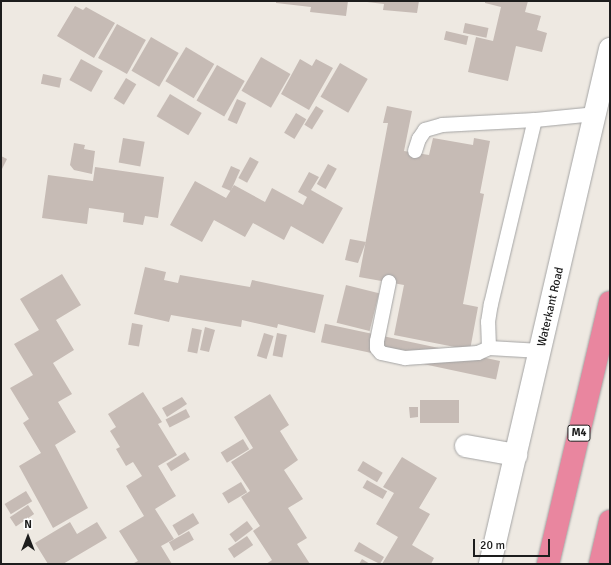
<!DOCTYPE html>
<html>
<head>
<meta charset="utf-8">
<style>
	body { margin:0 }
	#map { position:relative; width:611px; height:565px; overflow:hidden; background:#eee9e2; font-family:Signika,sans-serif }
	div>[style] { position:absolute }
	[style*='--x'] { left:calc(var(--x)*1px); top:calc(var(--y)*1px); width:calc(var(--w)*1px); rotate:calc(var(--a)*1deg) }
	.building>* { inset:0; background:#c6bbb5; transform-origin:0 0 }
	.roads { filter:drop-shadow(0 0 1px #a4a4a4) drop-shadow(0 0 1px #a4a4a4) }
	.lane>* { height:14px; margin:-7px; padding:0 7px; transform-origin:7px; border-radius:7px; background:#fff }
	.street>* { height:22px; margin:-11px; padding:0 11px; transform-origin:11px; border-radius:11px; background:#fff }
	.highway>* { height:22px; margin:-11px; padding:0 11px; transform-origin:11px; border-radius:11px; background:#e9869f }
	span { translate:-50% -50%; white-space:nowrap; text-align:center; line-height:1.15; -webkit-text-stroke:3px #fff; paint-order:stroke }
	.shield-label span { padding:1px 3px; background:#fff; border:1px solid; border-radius:3px; -webkit-text-stroke-width:0 }
	.shield-label { font-size:11px; color:#1d1d1d; font-weight:700 }
	.street-label { font-size:12px; color:#1d1d1d }
	.frame { position:absolute; inset:0; border:2px solid #1d1d1d; pointer-events:none }
	.north { position:absolute; left:8px; top:517px; width:40px; height:40px; -webkit-text-stroke:3px #fff; paint-order:stroke; rotate:0deg; font-size:11px; font-weight:700; line-height:16px; text-align:center; color:#1d1d1d }
	.north::after { content:''; display:block; margin:auto; width:14px; height:18px; background:#1d1d1d; clip-path:polygon(50% 0,100% 100%,50% 72%,0 100%) }
	.scale { position:absolute; left:473px; top:539px; width:77px; height:18px; box-sizing:border-box; border:2px solid #1d1d1d; border-top:0; padding-left:5px; font-size:12px; line-height:14px; white-space:nowrap; color:#1d1d1d; -webkit-text-stroke:3px #fff; paint-order:stroke }
</style>
</head>
<body>
<div id="map">
	<div class="building">
		<i style="clip-path:polygon(276px 1px,348px 1px,346px 16px,310px 12px,311px 7px,276px 3px)"></i>
		<i style="clip-path:polygon(419px 1px,417px 13px,383px 10px,384px 4px,367px 2px)"></i>
		<i style="clip-path:polygon(485px 1px,528px 1px,525px 12px,541px 16px,537px 30px,547px 33px,542px 52px,516px 46px,508px 81px,468px 72px,476px 37px,493px 41px,501px 7px,485px 3px)"></i>
		<i style="clip-path:polygon(75px 6px,83px 10px,86px 7px,115px 23px,94px 58px,57px 36px)"></i>
		<i style="left:465px;top:23px;width:24px;height:10px;rotate:12deg"></i>
		<i style="left:117px;top:24px;width:33px;height:39px;rotate:29deg"></i>
		<i style="left:446px;top:31px;width:23px;height:9px;rotate:13deg"></i>
		<i style="left:151px;top:37px;width:32px;height:39px;rotate:30deg"></i>
		<i style="left:186px;top:47px;width:33px;height:40px;rotate:31deg"></i>
		<i style="left:261px;top:57px;width:34px;height:39px;rotate:30deg"></i>
		<i style="left:81px;top:59px;width:25px;height:24px;rotate:29deg"></i>
		<i style="clip-path:polygon(300px 59px,312px 66px,316px 59px,333px 68px,309px 110px,281px 94px)"></i>
		<i style="left:340px;top:63px;width:32px;height:39px;rotate:30deg"></i>
		<i style="left:217px;top:65px;width:32px;height:41px;rotate:30deg"></i>
		<i style="left:43px;top:74px;width:19px;height:10px;rotate:12deg"></i>
		<i style="left:126px;top:78px;width:12px;height:24px;rotate:31deg"></i>
		<i style="left:170px;top:94px;width:37px;height:26px;rotate:31deg"></i>
		<i style="left:237px;top:99px;width:10px;height:23px;rotate:24deg"></i>
		<i style="left:316px;top:106px;width:9px;height:22px;rotate:32deg"></i>
		<i style="clip-path:polygon(387px 106px,412px 111px,404px 151px,429px 155px,433px 138px,473px 145px,474px 138px,490px 141px,480px 193px,484px 194px,463px 304px,478px 307px,470px 350px,394px 335px,404px 285px,359px 277px,388px 123px,383px 123px)"></i>
		<i style="left:296px;top:113px;width:12px;height:23px;rotate:31deg"></i>
		<i style="left:123px;top:138px;width:22px;height:25px;rotate:10deg"></i>
		<i style="clip-path:polygon(74px 143px,85px 145px,84px 149px,95px 151px,92px 174px,74px 170px,70px 165px)"></i>
		<i style="clip-path:polygon(1px 156px,7px 159px,1px 171px)"></i>
		<i style="left:250px;top:157px;width:10px;height:24px;rotate:29deg"></i>
		<i style="left:328px;top:164px;width:10px;height:23px;rotate:29deg"></i>
		<i style="left:231px;top:166px;width:10px;height:23px;rotate:24deg"></i>
		<i style="clip-path:polygon(95px 167px,164px 177px,158px 218px,145px 216px,143px 225px,123px 222px,124px 213px,89px 208px,87px 224px,42px 218px,48px 175px,93px 181px)"></i>
		<i style="clip-path:polygon(309px 172px,319px 177px,311px 190px,343px 208px,323px 244px,291px 226px,284px 240px,253px 223px,245px 237px,214px 220px,202px 242px,170px 225px,195px 181px,226px 198px,234px 185px,265px 202px,272px 188px,303px 205px,307px 197px,298px 192px)"></i>
		<i style="clip-path:polygon(350px 239px,366px 242px,358px 263px,345px 260px)"></i>
		<i style="clip-path:polygon(145px 267px,166px 272px,164px 280px,178px 283px,180px 275px,250px 287px,252px 280px,324px 295px,315px 333px,278px 324px,277px 328px,242px 320px,241px 327px,171px 315px,169px 322px,134px 314px)"></i>
		<i style="clip-path:polygon(62px 274px,81px 305px,56px 320px,74px 350px,53px 363px,72px 394px,58px 402px,76px 432px,55px 445px,88px 508px,53px 528px,19px 466px,41px 453px,23px 423px,29px 419px,10px 388px,33px 375px,14px 344px,39px 330px,20px 299px)"></i>
		<i style="left:346px;top:285px;width:34px;height:39px;rotate:14deg"></i>
		<i style="left:132px;top:323px;width:11px;height:22px;rotate:10deg"></i>
		<i style="clip-path:polygon(205px 327px,215px 330px,209px 352px,200px 350px)"></i>
		<i style="left:192px;top:328px;width:10px;height:24px;rotate:11deg"></i>
		<i style="left:264px;top:333px;width:10px;height:24px;rotate:17deg"></i>
		<i style="left:277px;top:333px;width:10px;height:23px;rotate:11deg"></i>
		<i style="left:500px;top:361px;width:19px;height:179px;rotate:102deg"></i>
		<i style="clip-path:polygon(143px 392px,162px 422px,158px 424px,177px 455px,158px 466px,176px 496px,155px 509px,174px 539px,161px 546px,172px 564px,132px 564px,138px 561px,119px 531px,144px 516px,126px 486px,142px 476px,133px 462px,126px 466px,116px 449px,120px 447px,110px 431px,116px 427px,108px 414px)"></i>
		<i style="clip-path:polygon(270px 394px,289px 425px,280px 431px,298px 460px,284px 470px,303px 499px,288px 508px,307px 538px,297px 544px,310px 564px,266px 564px,272px 560px,253px 531px,260px 526px,241px 497px,250px 491px,231px 462px,253px 448px,234px 417px)"></i>
		<i style="clip-path:polygon(182px 397px,187px 404px,167px 417px,162px 408px)"></i>
		<i style="left:420px;top:400px;width:39px;height:23px"></i>
		<i style="clip-path:polygon(409px 407px,418px 407px,418px 417px,410px 418px)"></i>
		<i style="left:186px;top:409px;width:9px;height:23px;rotate:63deg"></i>
		<i style="left:243px;top:439px;width:12px;height:26px;rotate:59deg"></i>
		<i style="left:185px;top:452px;width:9px;height:22px;rotate:58deg"></i>
		<i style="clip-path:polygon(402px 457px,437px 478px,419px 508px,430px 514px,412px 545px,434px 558px,431px 564px,382px 564px,398px 537px,376px 524px,394px 493px,383px 487px)"></i>
		<i style="left:363px;top:461px;width:23px;height:11px;rotate:31deg"></i>
		<i style="left:367px;top:480px;width:23px;height:9px;rotate:29deg"></i>
		<i style="left:241px;top:482px;width:12px;height:22px;rotate:59deg"></i>
		<i style="left:26px;top:491px;width:12px;height:25px;rotate:59deg"></i>
		<i style="left:28px;top:505px;width:11px;height:22px;rotate:56deg"></i>
		<i style="left:193px;top:513px;width:12px;height:24px;rotate:59deg"></i>
		<i style="left:247px;top:521px;width:10px;height:22px;rotate:53deg"></i>
		<i style="clip-path:polygon(70px 522px,77px 534px,97px 522px,107px 538px,63px 564px,48px 564px,35px 543px)"></i>
		<i style="left:189px;top:531px;width:10px;height:23px;rotate:61deg"></i>
		<i style="left:247px;top:536px;width:11px;height:23px;rotate:56deg"></i>
		<i style="clip-path:polygon(359px 542px,384px 557px,380px 564px,354px 551px)"></i>
		<i style="clip-path:polygon(362px 559px,370px 564px,359px 564px)"></i>
	</div>
	<div class="roads">
		<div class="lane">
			<i style="--x:415;--y:151;--w:13;--a:-72"></i>
			<i style="--x:419;--y:139;--w:11;--a:-56"></i>
			<i style="--x:425;--y:130;--w:18;--a:-16"></i>
			<i style="--x:442;--y:125;--w:93;--a:-3.1"></i>
			<i style="--x:389;--y:282;--w:60;--a:101.5"></i>
			<i style="--x:377;--y:341;--w:7;--a:90"></i>
			<i style="--x:377;--y:348;--w:6;--a:51"></i>
			<i style="--x:381;--y:353;--w:25;--a:12"></i>
			<i style="--x:405;--y:358;--w:73;--a:-3.9"></i>
			<i style="--x:478;--y:353;--w:12;--a:-24"></i>
			<i style="--x:541;--y:351;--w:52;--a:-176.7"></i>
			<i style="--x:489;--y:348;--w:26;--a:-92"></i>
			<i style="--x:488;--y:322;--w:18;--a:-81"></i>
			<i style="--x:491;--y:304;--w:189;--a:-76.6"></i>
			<i style="--x:535;--y:120;--w:60;--a:-5.7"></i>
		</div>
		<div class="street">
			<i style="--x:466;--y:446;--w:51;--a:10.2"></i>
			<i style="--x:490;--y:564;--w:529;--a:-76.88"></i>
		</div>
		<div class="highway">
			<i style="--x:548;--y:564;--w:269;--a:-76.7"></i>
			<i style="--x:600;--y:564;--w:44;--a:-76.9"></i>
		</div>
	</div>
	<div class="shield-label">
		<span style="left:579px;top:433px">M4</span>
	</div>
	<div class="street-label">
		<span style="left:551px;top:307px;rotate:-77deg">Waterkant Road</span>
	</div>
	<div class="frame"></div>
	<div class="north">N</div>
	<div class="scale">20 m</div>
</div>
</body>
</html>
